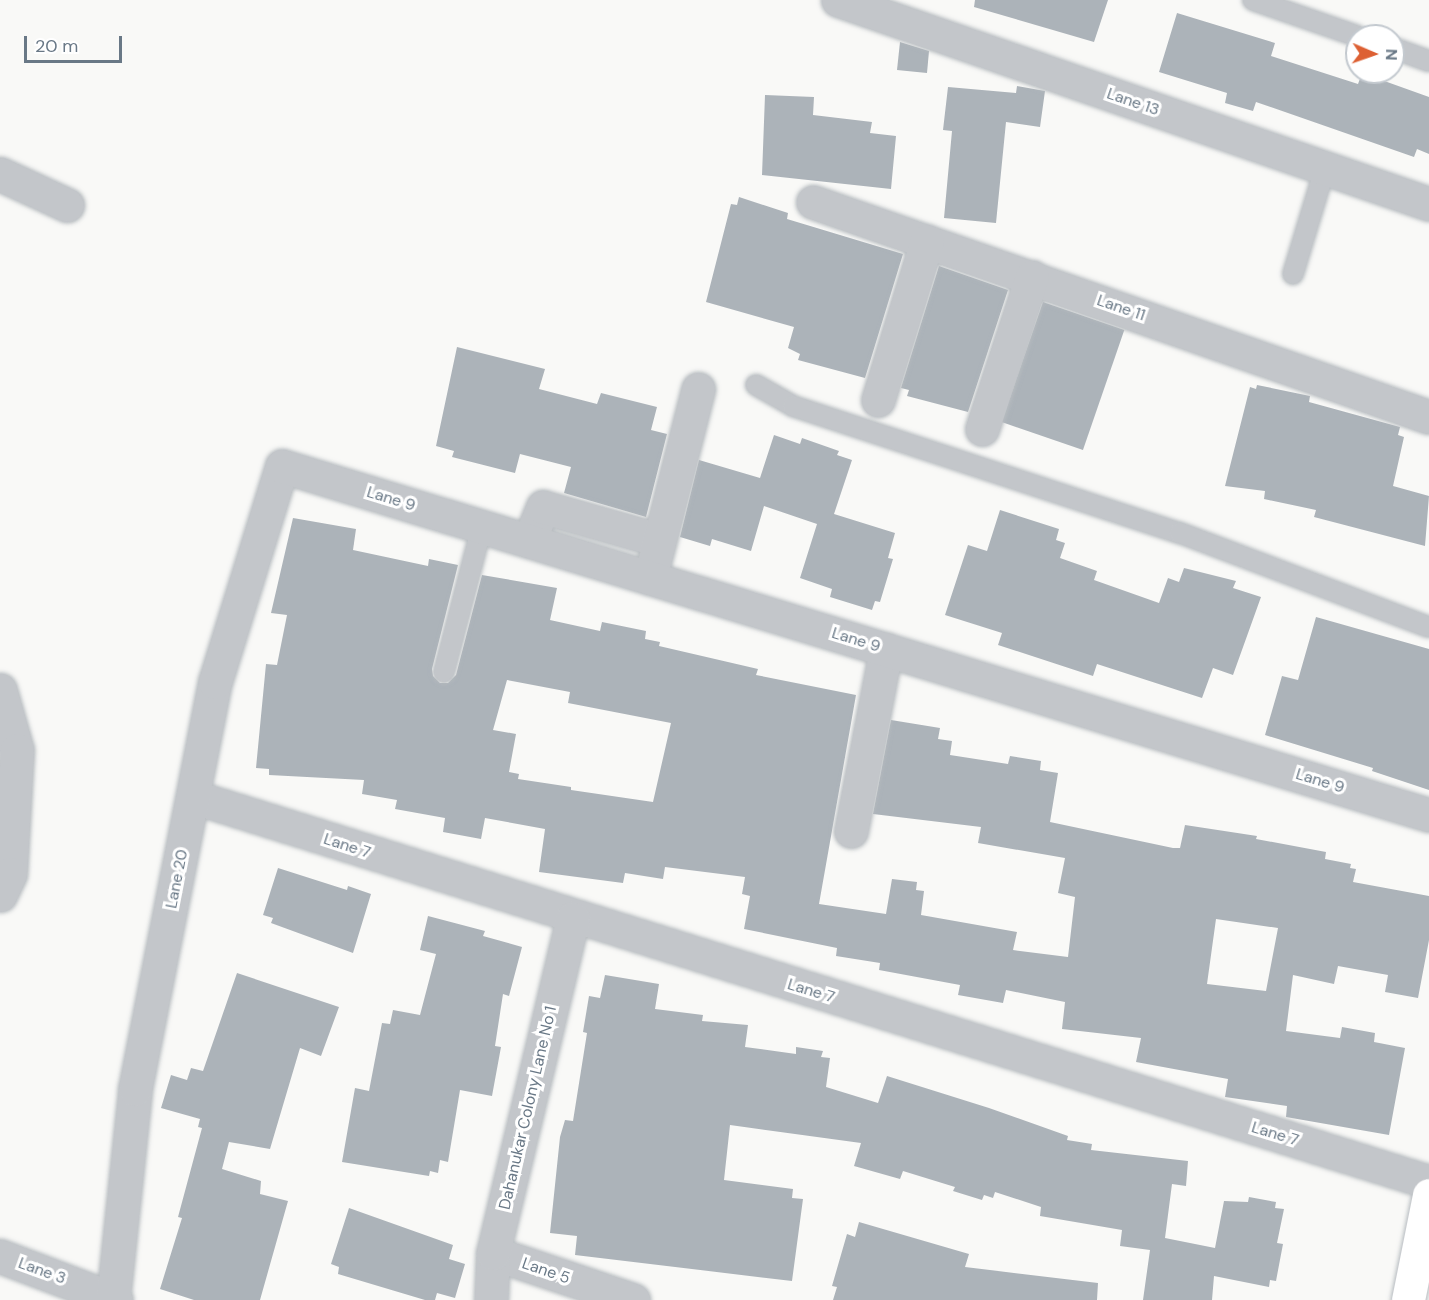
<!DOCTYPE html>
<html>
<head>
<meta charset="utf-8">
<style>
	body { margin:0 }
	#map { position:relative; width:1429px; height:1300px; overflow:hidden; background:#f9f9f7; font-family:"DM Sans",sans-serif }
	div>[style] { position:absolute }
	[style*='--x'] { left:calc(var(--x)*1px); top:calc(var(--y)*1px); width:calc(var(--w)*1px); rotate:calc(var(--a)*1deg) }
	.building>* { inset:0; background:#acb3b9; transform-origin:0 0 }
	.roads { filter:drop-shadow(0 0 2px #b7bcc0) drop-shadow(0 0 2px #b7bcc0) }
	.lane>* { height:20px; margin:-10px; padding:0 10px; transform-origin:10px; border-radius:10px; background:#c3c6ca }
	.street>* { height:33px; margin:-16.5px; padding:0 16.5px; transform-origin:16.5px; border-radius:16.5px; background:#c3c6ca }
	.secondary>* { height:33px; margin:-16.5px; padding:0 16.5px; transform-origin:16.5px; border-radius:16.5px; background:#fff }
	span { translate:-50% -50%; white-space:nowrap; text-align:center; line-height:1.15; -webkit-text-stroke:6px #fff; paint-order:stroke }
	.street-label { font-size:16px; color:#697886 }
	.north { position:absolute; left:1345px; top:24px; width:60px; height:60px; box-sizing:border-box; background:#fff; border:2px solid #c3c9cf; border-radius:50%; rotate:92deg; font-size:16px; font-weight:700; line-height:24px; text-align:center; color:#697886 }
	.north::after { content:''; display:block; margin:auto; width:21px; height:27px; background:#dd6033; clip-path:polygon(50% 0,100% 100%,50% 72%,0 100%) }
	.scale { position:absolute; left:24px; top:36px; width:98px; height:27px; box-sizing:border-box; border:3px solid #697886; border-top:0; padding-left:8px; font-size:18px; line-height:21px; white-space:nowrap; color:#697886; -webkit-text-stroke:4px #fff; paint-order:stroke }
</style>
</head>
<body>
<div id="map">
	<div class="building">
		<i style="clip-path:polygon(975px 0,1108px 0,1094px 42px,974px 7px)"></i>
		<i style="clip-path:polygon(1177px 13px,1275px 43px,1271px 56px,1358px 84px,1362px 73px,1429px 97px,1429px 154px,1417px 149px,1414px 157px,1256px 102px,1253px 111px,1225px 103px,1227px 93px,1159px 72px)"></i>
		<i style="clip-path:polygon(900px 42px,929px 51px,927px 73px,897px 70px)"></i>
		<i style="clip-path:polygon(1017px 86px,1045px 91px,1040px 127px,1006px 122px,996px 223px,944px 218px,952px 131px,943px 130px,948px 87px,1016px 93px)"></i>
		<i style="clip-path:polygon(765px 95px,814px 97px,813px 115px,872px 122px,870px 133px,896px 136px,891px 189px,762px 175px)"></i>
		<i style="clip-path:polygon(739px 197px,788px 213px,787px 219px,903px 254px,865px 378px,798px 360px,800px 354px,788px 348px,794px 327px,706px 302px,731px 204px,737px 205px)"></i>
		<i style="clip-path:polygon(939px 266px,1008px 290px,968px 412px,907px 396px,909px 390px,901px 388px)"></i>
		<i style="left:1043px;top:302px;width:86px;height:127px;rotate:19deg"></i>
		<i style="clip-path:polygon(457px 347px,545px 369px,539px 389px,597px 404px,601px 393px,657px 407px,651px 430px,667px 434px,646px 517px,564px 493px,571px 467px,520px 454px,515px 473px,452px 457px,454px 451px,436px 446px)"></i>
		<i style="clip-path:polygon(1257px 385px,1310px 396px,1309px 402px,1400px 427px,1398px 435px,1404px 437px,1393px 486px,1429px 496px,1425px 546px,1314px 517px,1316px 510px,1264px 499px,1265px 491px,1225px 486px,1250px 387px,1256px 389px)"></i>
		<i style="clip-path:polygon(774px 435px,800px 444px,802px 438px,839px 451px,837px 455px,852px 460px,834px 514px,895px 533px,888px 558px,893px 559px,880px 602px,875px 601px,872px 610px,830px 597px,832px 589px,800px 578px,817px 524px,764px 506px,751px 551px,712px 539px,710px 546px,680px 537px,699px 460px,760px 478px)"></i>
		<i style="clip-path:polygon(1000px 510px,1059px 529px,1056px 540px,1065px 543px,1060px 558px,1097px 571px,1094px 580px,1159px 603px,1168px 578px,1179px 582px,1184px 568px,1236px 581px,1233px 588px,1261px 597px,1233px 675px,1213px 668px,1202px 698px,1097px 664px,1093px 676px,998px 645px,1002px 633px,945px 615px,968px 545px,987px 551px)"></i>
		<i style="clip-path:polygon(evenodd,293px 518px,356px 529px,353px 550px,428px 566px,429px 559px,458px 565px,432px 669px,433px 676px,440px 683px,448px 683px,456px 675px,482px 575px,557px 588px,550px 620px,600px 631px,602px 622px,646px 631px,645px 639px,660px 642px,659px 646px,758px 669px,756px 675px,856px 695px,819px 904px,886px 914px,892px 879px,917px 882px,916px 890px,924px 891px,921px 915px,1017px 932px,1013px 950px,1068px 957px,1075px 897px,1058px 893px,1065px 858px,978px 843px,981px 827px,873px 814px,891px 720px,940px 728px,938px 739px,952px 741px,950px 755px,1008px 764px,1010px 756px,1041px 761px,1040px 770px,1058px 773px,1050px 822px,1173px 848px,1180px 848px,1185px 825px,1257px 836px,1256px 839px,1326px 852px,1325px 859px,1351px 864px,1350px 868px,1356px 869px,1353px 882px,1429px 896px,1429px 940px,1418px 998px,1385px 992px,1388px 975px,1338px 966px,1334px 984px,1293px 975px,1286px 1031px,1340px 1038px,1342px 1027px,1375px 1033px,1374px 1042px,1405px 1048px,1389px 1135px,1286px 1117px,1287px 1106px,1225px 1097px,1228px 1079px,1136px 1062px,1141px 1038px,1062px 1029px,1065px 1002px,1006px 990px,1003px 1003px,958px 995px,960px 985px,879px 970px,880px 963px,836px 956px,837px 948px,744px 929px,750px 896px,742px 894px,745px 877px,665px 867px,663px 879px,625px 873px,623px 883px,539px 872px,545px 829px,485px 818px,481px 839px,443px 832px,445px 818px,395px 809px,397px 800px,362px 794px,364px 780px,269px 775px,269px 769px,256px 768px,266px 664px,277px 665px,287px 615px,271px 613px,293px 518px,507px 680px,570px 692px,568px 703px,671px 723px,653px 802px,571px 790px,571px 787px,518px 779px,519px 774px,509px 772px,516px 734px,493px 730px,507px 680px,293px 518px,1216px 919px,1278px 928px,1266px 991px,1207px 984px,1216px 919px)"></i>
		<i style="clip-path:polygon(1316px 617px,1429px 649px,1429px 790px,1372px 771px,1373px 768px,1265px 735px,1282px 676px,1298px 680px)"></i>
		<i style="clip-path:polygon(278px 868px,347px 890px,348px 886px,371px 894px,353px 953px,271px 923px,273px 918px,263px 915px)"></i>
		<i style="clip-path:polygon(428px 916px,485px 931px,483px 936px,522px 947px,509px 996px,503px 994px,495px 1046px,501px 1047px,492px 1096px,460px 1090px,448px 1162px,440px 1160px,438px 1173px,430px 1171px,429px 1176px,342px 1162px,355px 1088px,369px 1091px,382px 1023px,390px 1024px,393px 1010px,420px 1015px,436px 954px,420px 950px)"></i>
		<i style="clip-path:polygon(237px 973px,339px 1007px,321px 1056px,300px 1048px,270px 1149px,229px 1142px,222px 1169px,261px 1181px,260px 1194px,288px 1201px,260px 1300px,194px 1300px,160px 1289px,182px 1218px,178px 1217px,202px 1128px,198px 1127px,200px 1119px,161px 1108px,171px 1075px,187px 1080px,191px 1068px,203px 1071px)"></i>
		<i style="clip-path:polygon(605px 975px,659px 984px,655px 1009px,703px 1015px,702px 1021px,748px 1025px,745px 1047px,796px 1054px,796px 1047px,823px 1051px,821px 1057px,830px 1058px,826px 1087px,878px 1103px,887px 1076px,989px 1108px,1068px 1136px,1067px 1140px,1092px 1144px,1091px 1150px,1188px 1161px,1186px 1186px,1172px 1184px,1165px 1238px,1215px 1248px,1224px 1201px,1248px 1202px,1249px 1197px,1276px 1202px,1275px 1208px,1284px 1209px,1277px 1243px,1283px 1244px,1276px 1281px,1270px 1280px,1269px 1287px,1214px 1276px,1212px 1300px,1143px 1300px,1150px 1250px,1120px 1246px,1122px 1230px,1040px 1216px,1041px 1207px,995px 1192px,993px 1198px,984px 1195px,982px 1200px,953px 1191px,955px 1187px,903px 1171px,900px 1179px,854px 1166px,861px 1143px,730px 1125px,724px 1180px,793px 1189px,792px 1198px,803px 1199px,792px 1281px,575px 1255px,577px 1236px,550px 1233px,560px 1137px,565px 1120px,573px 1121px,587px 1033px,583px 1032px,589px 996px,600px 998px)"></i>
		<i style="clip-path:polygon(349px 1208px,453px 1245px,449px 1259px,465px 1264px,455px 1298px,437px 1293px,435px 1300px,425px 1300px,338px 1274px,339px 1267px,331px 1264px)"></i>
		<i style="clip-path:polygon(859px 1222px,969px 1254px,965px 1267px,1098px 1283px,1097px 1300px,833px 1300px,837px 1287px,832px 1286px,847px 1234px,855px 1237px)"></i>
	</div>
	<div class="roads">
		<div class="lane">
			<i style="--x:1253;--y:0;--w:110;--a:19.1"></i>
			<i style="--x:1393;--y:48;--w:38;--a:20"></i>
			<i style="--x:1293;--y:274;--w:111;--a:-73.2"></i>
			<i style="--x:756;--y:385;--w:43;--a:29.6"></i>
			<i style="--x:793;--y:406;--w:407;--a:18.2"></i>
			<i style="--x:1180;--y:533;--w:266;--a:20.7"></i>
			<i style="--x:444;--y:672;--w:151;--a:-75.4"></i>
		</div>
		<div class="street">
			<i style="--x:838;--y:0;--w:625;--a:19.04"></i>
			<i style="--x:0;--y:174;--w:74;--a:24.8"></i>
			<i style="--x:813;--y:202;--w:652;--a:19.24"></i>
			<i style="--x:878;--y:400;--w:166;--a:-72.9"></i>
			<i style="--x:982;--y:429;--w:160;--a:-71.8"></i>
			<i style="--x:529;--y:541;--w:37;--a:-68"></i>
			<i style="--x:543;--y:507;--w:121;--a:15.9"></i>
			<i style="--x:650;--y:578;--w:195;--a:-75.7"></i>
			<i style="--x:0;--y:690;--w:62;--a:74.2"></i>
			<i style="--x:17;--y:750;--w:124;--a:93.2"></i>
			<i style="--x:10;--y:874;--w:23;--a:115"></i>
			<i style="--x:194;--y:797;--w:1294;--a:17.31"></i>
			<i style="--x:851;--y:831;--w:185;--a:-79.1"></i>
			<i style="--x:493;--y:1253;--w:148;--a:18.6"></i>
			<i style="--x:0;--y:1256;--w:124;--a:20.8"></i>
			<i style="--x:113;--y:1300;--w:212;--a:-84"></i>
			<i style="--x:135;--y:1089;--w:415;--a:-78.9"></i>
			<i style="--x:215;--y:682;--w:226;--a:-72.8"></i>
			<i style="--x:282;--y:466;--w:1199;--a:16.92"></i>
			<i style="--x:491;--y:1300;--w:47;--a:-87.6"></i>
			<i style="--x:493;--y:1253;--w:344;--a:-76.6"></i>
		</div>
		<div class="secondary">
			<i style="--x:1408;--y:1300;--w:107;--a:-78.7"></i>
		</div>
	</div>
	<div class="street-label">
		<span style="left:1133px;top:102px;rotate:19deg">Lane 13</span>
		<span style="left:1121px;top:308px;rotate:19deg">Lane 11</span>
		<span style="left:391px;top:499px;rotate:17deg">Lane 9</span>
		<span style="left:856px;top:640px;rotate:17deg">Lane 9</span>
		<span style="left:1320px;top:781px;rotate:17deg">Lane 9</span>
		<span style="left:347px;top:846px;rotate:18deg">Lane 7</span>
		<span style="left:177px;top:879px;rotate:-79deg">Lane 20</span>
		<span style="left:811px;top:991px;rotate:17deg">Lane 7</span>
		<span style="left:528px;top:1108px;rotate:-77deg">Dahanukar Colony Lane No 1</span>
		<span style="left:1275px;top:1134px;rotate:17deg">Lane 7</span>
		<span style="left:42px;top:1271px;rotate:20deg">Lane 3</span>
		<span style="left:546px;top:1271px;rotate:19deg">Lane 5</span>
	</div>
	<div class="north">N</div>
	<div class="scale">20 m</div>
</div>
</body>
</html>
